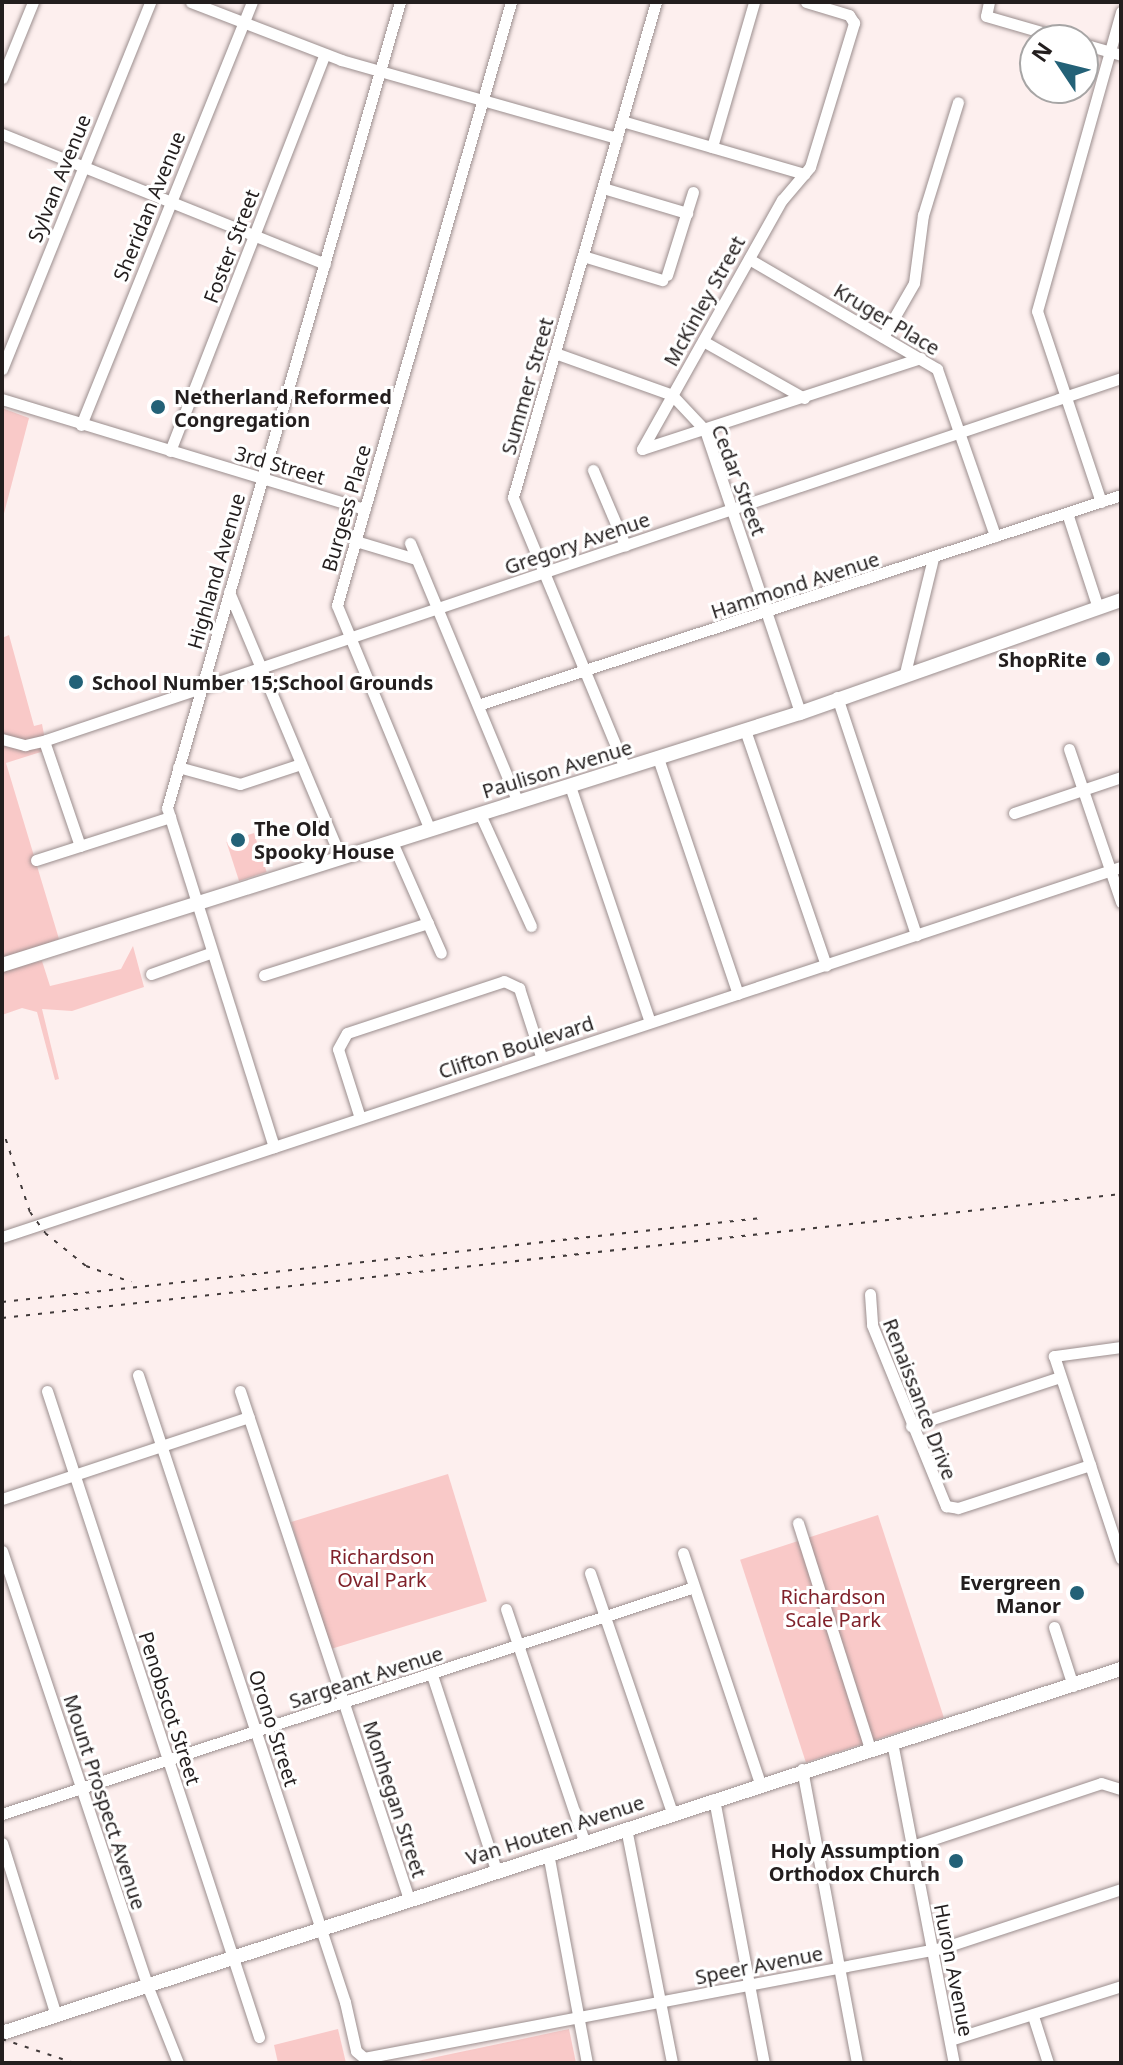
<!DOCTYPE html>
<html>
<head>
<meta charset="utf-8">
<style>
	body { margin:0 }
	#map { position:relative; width:1123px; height:2065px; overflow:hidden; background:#fdefee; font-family:"Noto Sans",sans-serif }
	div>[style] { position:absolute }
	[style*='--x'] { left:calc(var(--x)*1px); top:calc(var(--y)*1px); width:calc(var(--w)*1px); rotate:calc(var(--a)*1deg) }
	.green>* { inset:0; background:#f9c9c8; transform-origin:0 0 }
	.roads { filter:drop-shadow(0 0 2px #9b8e8e) drop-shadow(0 0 2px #9b8e8e) }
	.minor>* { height:11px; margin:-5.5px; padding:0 5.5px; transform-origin:5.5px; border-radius:5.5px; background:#fff }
	.major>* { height:14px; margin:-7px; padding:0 7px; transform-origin:7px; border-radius:7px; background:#fff }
	.rail>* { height:2px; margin-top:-1px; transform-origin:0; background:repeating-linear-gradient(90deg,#413a3a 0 4px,transparent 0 12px) }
	.dots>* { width:22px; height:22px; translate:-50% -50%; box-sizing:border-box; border:4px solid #fff; border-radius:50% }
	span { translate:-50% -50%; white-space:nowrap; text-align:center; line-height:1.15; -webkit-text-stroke:6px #fff; paint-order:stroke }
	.street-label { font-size:20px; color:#231e1e }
	.poi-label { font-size:20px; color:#231e1e; font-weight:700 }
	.left { translate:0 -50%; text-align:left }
	.right { translate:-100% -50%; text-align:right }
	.park-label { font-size:20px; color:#80212a }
	.frame { position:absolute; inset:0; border:4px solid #231e1e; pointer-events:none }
	.north { position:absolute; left:1019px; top:24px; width:80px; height:80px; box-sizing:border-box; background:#fff; border:2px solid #a7a5a5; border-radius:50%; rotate:305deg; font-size:22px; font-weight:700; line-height:32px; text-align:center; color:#231e1e }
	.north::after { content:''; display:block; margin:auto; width:28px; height:36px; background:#236177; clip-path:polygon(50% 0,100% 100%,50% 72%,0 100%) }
</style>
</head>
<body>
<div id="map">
	<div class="green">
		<i style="clip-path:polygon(2px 408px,29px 418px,2px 521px)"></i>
		<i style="clip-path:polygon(9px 635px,34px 726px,42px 724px,47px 750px,6px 763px,59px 939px,2px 960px,2px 638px)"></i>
		<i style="left:254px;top:833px;width:41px;height:29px;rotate:72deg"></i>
		<i style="clip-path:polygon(133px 946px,144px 987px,72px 1011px,42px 1009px,59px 1079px,55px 1080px,37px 1012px,22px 1008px,2px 1015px,2px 970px,42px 961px,50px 986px,121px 969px)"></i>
		<i style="left:448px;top:1474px;width:133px;height:164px;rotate:73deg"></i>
		<i style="left:878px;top:1515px;width:213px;height:145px;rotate:72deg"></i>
		<i style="clip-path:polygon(338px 2029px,346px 2063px,278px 2063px,274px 2045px)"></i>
		<i style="clip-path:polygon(569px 2029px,576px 2063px,408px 2063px)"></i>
	</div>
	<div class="roads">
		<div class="minor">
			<i style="--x:191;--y:2;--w:161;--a:21.1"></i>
			<i style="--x:341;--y:60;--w:287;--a:15.8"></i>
			<i style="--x:989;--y:2;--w:14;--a:102"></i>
			<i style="--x:986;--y:16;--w:86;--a:16.1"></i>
			<i style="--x:1083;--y:44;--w:40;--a:16"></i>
			<i style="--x:2;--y:78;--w:82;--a:-67.8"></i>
			<i style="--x:622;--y:121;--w:190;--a:16.2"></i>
			<i style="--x:2;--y:134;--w:348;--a:21.9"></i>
			<i style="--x:712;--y:147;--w:151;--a:-73.8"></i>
			<i style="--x:603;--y:188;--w:88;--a:16.6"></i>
			<i style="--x:583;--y:256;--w:83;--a:16.9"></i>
			<i style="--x:749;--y:259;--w:218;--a:30.3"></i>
			<i style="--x:937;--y:369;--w:177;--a:70.8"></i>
			<i style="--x:667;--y:275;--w:87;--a:-72.6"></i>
			<i style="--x:883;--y:337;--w:62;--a:-60.1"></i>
			<i style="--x:914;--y:283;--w:69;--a:-82.5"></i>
			<i style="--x:923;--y:215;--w:118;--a:-72.8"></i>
			<i style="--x:703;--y:341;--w:116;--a:29.4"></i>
			<i style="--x:555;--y:353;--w:124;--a:19.7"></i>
			<i style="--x:672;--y:395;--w:48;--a:46.7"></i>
			<i style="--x:705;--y:430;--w:299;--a:71.4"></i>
			<i style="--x:2;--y:369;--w:396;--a:-68"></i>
			<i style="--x:2;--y:399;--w:379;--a:16.9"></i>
			<i style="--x:81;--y:425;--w:456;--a:-68"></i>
			<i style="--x:642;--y:449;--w:286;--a:-60.7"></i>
			<i style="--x:782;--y:200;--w:43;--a:-49.7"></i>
			<i style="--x:810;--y:167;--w:151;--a:-73"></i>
			<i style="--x:854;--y:23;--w:9;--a:-122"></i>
			<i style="--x:849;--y:15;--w:45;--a:-163.2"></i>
			<i style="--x:642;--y:449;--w:293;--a:-18.1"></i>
			<i style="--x:170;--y:451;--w:426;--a:-68.7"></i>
			<i style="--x:593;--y:470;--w:82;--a:66.9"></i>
			<i style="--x:1101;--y:502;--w:201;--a:-108.5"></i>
			<i style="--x:1037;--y:311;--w:311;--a:-74.3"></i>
			<i style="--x:1067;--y:513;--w:100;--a:71.9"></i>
			<i style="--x:356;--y:541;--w:63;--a:16.7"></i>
			<i style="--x:410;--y:543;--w:281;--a:67.4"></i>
			<i style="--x:229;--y:592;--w:289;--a:67.2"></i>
			<i style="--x:905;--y:673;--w:118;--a:-76.3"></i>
			<i style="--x:837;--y:697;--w:251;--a:71.6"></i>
			<i style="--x:478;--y:705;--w:676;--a:-18.09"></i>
			<i style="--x:745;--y:730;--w:249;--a:71"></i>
			<i style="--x:2;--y:739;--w:24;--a:15"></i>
			<i style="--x:25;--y:745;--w:22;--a:-13"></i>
			<i style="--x:46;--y:740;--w:1134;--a:-18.61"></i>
			<i style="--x:44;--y:741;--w:111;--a:71.1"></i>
			<i style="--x:1069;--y:749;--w:162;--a:71.2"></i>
			<i style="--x:658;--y:758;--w:249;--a:71.3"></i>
			<i style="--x:178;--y:767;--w:64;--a:15.3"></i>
			<i style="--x:240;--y:784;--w:64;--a:-18.2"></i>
			<i style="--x:625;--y:768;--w:293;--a:-112.5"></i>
			<i style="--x:513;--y:497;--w:515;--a:-73.89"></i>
			<i style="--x:570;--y:786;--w:249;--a:71.3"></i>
			<i style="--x:1014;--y:813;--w:113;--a:-18.6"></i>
			<i style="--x:480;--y:814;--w:123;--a:65.5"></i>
			<i style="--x:430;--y:830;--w:243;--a:-112.5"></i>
			<i style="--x:337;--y:605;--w:628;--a:-73.9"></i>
			<i style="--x:392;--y:842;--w:121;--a:66.2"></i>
			<i style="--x:36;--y:860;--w:141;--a:-17.8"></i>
			<i style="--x:151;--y:974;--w:63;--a:-19.6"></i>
			<i style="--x:264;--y:975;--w:172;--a:-17.6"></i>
			<i style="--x:360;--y:1118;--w:72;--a:-107.7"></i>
			<i style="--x:338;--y:1049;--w:18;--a:-61"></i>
			<i style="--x:347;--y:1033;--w:165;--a:-18.3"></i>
			<i style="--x:504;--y:981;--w:17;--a:25"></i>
			<i style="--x:519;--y:988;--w:71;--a:72.1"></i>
			<i style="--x:274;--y:1147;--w:355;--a:-107.5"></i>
			<i style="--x:167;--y:808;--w:839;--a:-73.88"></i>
			<i style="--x:2;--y:1237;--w:1179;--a:-18.3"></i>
			<i style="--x:870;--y:1294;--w:31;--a:86"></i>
			<i style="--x:872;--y:1325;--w:196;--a:67.8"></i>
			<i style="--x:946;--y:1506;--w:12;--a:9"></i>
			<i style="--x:958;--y:1508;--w:139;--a:-18"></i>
			<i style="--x:1121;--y:1347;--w:68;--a:172.3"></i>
			<i style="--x:1054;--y:1356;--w:213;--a:71.7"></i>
			<i style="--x:138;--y:1375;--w:660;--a:71.73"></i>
			<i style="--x:345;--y:2002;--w:50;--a:77.3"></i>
			<i style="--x:356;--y:2051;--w:11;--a:41"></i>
			<i style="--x:364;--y:2058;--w:588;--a:-10.78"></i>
			<i style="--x:942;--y:1948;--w:188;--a:-18.2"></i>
			<i style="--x:47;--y:1391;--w:680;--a:71.83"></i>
			<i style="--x:240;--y:1391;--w:535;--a:71.6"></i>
			<i style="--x:911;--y:1426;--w:157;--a:-18.2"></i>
			<i style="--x:2;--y:1499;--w:260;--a:-18.4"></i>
			<i style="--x:798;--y:1523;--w:236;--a:72.3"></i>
			<i style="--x:2;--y:1551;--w:458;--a:71.5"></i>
			<i style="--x:147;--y:1985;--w:84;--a:68.3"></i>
			<i style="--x:683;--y:1553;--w:243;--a:71.5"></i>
			<i style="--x:590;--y:1573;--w:254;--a:71.1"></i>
			<i style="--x:506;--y:1609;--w:245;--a:71.4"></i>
			<i style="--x:1054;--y:1627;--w:62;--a:72.1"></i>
			<i style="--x:432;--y:1675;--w:205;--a:71.8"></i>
			<i style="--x:892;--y:1742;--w:327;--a:79.1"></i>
			<i style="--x:802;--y:1769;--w:299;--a:79.4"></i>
			<i style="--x:714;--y:1799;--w:269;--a:79.3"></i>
			<i style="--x:2;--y:1814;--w:728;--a:-18.16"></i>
			<i style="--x:626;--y:1828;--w:239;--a:78.9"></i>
			<i style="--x:2;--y:1843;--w:180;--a:72.6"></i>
			<i style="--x:912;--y:1846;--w:199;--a:-18.4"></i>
			<i style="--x:1101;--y:1783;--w:21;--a:17"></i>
			<i style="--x:548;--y:1853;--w:214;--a:79.5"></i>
			<i style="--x:1033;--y:2016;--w:49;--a:72.3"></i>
			<i style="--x:950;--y:2040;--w:179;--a:-17.5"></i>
		</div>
		<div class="major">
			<i style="--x:2;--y:965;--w:837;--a:-17.53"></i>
			<i style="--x:800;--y:713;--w:340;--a:-19.4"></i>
			<i style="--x:2;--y:2033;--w:1177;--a:-18.02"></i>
		</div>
	</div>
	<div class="rail">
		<i style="--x:2;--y:1128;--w:89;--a:71.6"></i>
		<i style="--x:30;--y:1212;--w:26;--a:54"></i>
		<i style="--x:45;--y:1233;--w:53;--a:38.8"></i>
		<i style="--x:86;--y:1266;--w:48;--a:19.6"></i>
		<i style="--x:2;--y:1302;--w:764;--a:-6.32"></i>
		<i style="--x:2;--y:1318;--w:1126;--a:-6.32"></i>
		<i style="--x:2;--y:2039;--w:76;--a:18.4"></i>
	</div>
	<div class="dots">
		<i style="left:158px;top:407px;background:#236177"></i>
		<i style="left:1103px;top:659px;background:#236177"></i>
		<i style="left:76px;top:682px;background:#236177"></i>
		<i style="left:238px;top:840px;background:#236177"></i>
		<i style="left:1077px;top:1593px;background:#236177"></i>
		<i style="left:956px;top:1861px;background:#236177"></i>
	</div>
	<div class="street-label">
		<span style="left:59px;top:178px;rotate:-68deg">Sylvan Avenue</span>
		<span style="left:149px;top:206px;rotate:-68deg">Sheridan Avenue</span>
		<span style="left:231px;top:246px;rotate:-69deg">Foster Street</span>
		<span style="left:704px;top:301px;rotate:-61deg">McKinley Street</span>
		<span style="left:887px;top:319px;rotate:31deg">Kruger Place</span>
		<span style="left:527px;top:386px;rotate:-74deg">Summer Street</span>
		<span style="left:280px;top:465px;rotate:16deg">3rd Street</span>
		<span style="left:739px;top:480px;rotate:69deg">Cedar Street</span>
		<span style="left:346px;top:508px;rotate:-74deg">Burgess Place</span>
		<span style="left:577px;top:543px;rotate:-19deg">Gregory Avenue</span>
		<span style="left:216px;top:571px;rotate:-74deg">Highland Avenue</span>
		<span style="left:795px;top:585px;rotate:-18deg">Hammond Avenue</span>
		<span style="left:557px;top:769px;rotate:-17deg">Paulison Avenue</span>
		<span style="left:516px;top:1047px;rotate:-18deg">Clifton Boulevard</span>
		<span style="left:920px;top:1399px;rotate:69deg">Renaissance Drive</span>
		<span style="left:366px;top:1677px;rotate:-18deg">Sargeant Avenue</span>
		<span style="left:170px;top:1708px;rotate:72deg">Penobscot Street</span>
		<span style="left:274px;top:1728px;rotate:72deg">Orono Street</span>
		<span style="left:395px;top:1799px;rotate:72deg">Monhegan Street</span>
		<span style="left:105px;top:1802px;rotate:72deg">Mount Prospect Avenue</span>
		<span style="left:555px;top:1830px;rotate:-18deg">Van Houten Avenue</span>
		<span style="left:759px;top:1965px;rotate:-11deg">Speer Avenue</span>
		<span style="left:954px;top:1970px;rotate:79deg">Huron Avenue</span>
	</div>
	<div class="poi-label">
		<span class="left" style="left:174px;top:408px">Netherland Reformed<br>Congregation</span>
		<span class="right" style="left:1087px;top:659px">ShopRite</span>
		<span class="left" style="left:92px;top:682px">School Number 15;School Grounds</span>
		<span class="left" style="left:254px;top:840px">The Old<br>Spooky House</span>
		<span class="right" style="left:1061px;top:1594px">Evergreen<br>Manor</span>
		<span class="right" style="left:940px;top:1862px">Holy Assumption<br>Orthodox Church</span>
	</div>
	<div class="park-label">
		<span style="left:382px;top:1568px">Richardson<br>Oval Park</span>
		<span style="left:833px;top:1608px">Richardson<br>Scale Park</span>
	</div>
	<div class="frame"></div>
	<div class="north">N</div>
</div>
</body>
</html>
